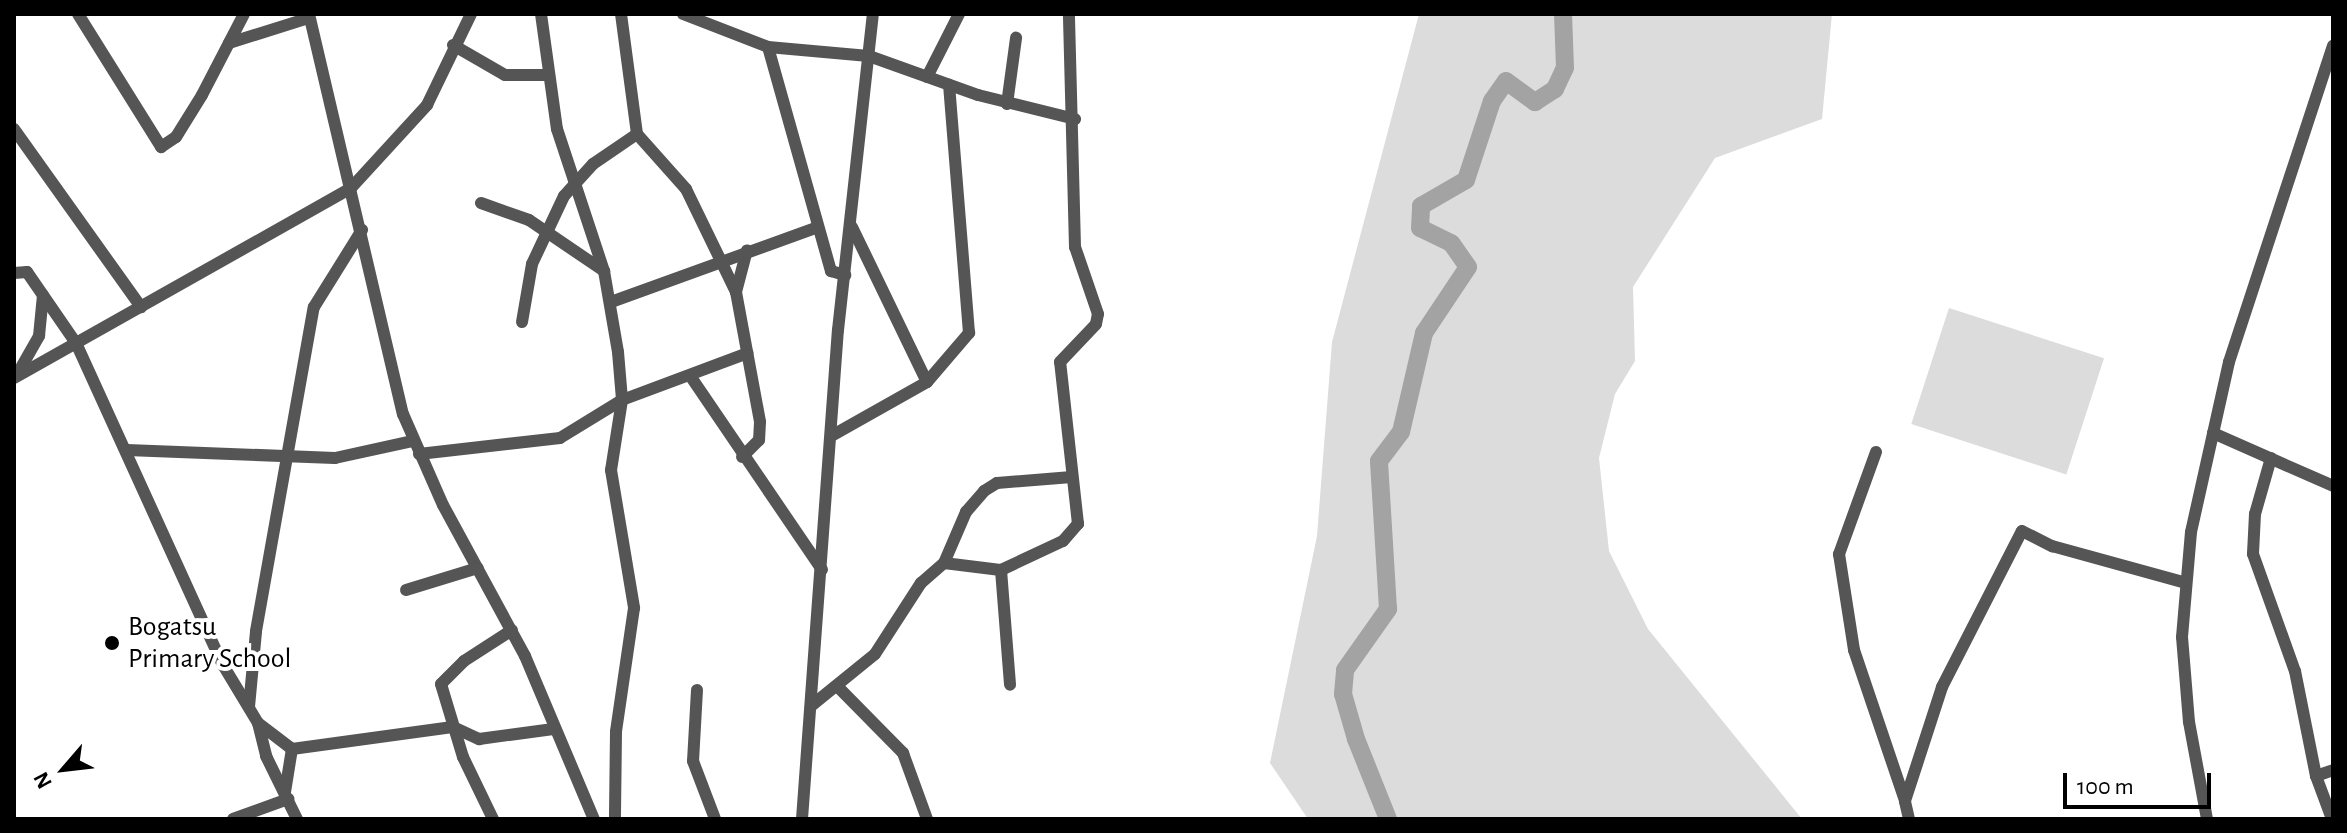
<!DOCTYPE html>
<html>
<head>
<meta charset="utf-8">
<style>
	body { margin:0 }
	#map { position:relative; width:2347px; height:833px; overflow:hidden; background:#fff; font-family:"Alegreya Sans",sans-serif }
	div>[style] { position:absolute }
	[style*='--x'] { left:calc(var(--x)*1px); top:calc(var(--y)*1px); width:calc(var(--w)*1px); rotate:calc(var(--a)*1deg) }
	.green>* { inset:0; background:#dcdcdc; transform-origin:0 0 }
	.river>* { height:18px; margin:-9px; padding:0 9px; transform-origin:9px; border-radius:9px; background:#a3a3a3 }
	.minor>* { height:12px; margin:-6px; padding:0 6px; transform-origin:6px; border-radius:6px; background:#555 }
	.dots>* { width:22px; height:22px; translate:-50% -50%; box-sizing:border-box; border:4px solid #fff; border-radius:50% }
	span { translate:-50% -50%; white-space:nowrap; text-align:center; line-height:1.15; -webkit-text-stroke:8px #fff; paint-order:stroke }
	.poi-label { font-size:28px; color:#000 }
	.left { translate:0 -50%; text-align:left }
	.frame { position:absolute; inset:0; border:16px solid #000; pointer-events:none }
	.north { position:absolute; left:24px; top:729px; width:80px; height:80px; -webkit-text-stroke:6px #fff; paint-order:stroke; rotate:242deg; font-size:22px; font-weight:700; line-height:32px; text-align:center; color:#000 }
	.north::after { content:''; display:block; margin:auto; width:28px; height:36px; background:#000; clip-path:polygon(50% 0,100% 100%,50% 72%,0 100%) }
	.scale { position:absolute; left:2063px; top:773px; width:148px; height:36px; box-sizing:border-box; border:4px solid #000; border-top:0; padding-left:10px; font-size:24px; line-height:28px; white-space:nowrap; color:#000; -webkit-text-stroke:6px #fff; paint-order:stroke }
</style>
</head>
<body>
<div id="map">
	<div class="green">
		<i style="clip-path:polygon(1419px 14px,1832px 14px,1822px 119px,1715px 158px,1633px 287px,1635px 361px,1615px 394px,1599px 458px,1609px 551px,1648px 629px,1802px 819px,1308px 819px,1270px 763px,1317px 536px,1332px 342px)"></i>
		<i style="left:1949px;top:308px;width:163px;height:122px;rotate:18deg"></i>
	</div>
	<div class="river">
		<i style="--x:1388;--y:819;--w:86;--a:-111.8"></i>
		<i style="--x:1356;--y:739;--w:47;--a:-106.1"></i>
		<i style="--x:1343;--y:694;--w:24;--a:-85"></i>
		<i style="--x:1345;--y:670;--w:75;--a:-54.8"></i>
		<i style="--x:1388;--y:609;--w:148;--a:-93.5"></i>
		<i style="--x:1379;--y:461;--w:36;--a:-53"></i>
		<i style="--x:1401;--y:432;--w:102;--a:-76.9"></i>
		<i style="--x:1424;--y:333;--w:79;--a:-56.3"></i>
		<i style="--x:1468;--y:267;--w:29;--a:-125"></i>
		<i style="--x:1451;--y:243;--w:34;--a:-154"></i>
		<i style="--x:1420;--y:228;--w:22;--a:-87"></i>
		<i style="--x:1421;--y:206;--w:52;--a:-30"></i>
		<i style="--x:1466;--y:180;--w:83;--a:-71.8"></i>
		<i style="--x:1492;--y:101;--w:24;--a:-55"></i>
		<i style="--x:1506;--y:81;--w:36;--a:36"></i>
		<i style="--x:1535;--y:102;--w:24;--a:-33"></i>
		<i style="--x:1555;--y:89;--w:23;--a:-65"></i>
		<i style="--x:1565;--y:68;--w:54;--a:-92.1"></i>
	</div>
	<div class="minor">
		<i style="--x:78;--y:14;--w:157;--a:58"></i>
		<i style="--x:161;--y:147;--w:18;--a:-34"></i>
		<i style="--x:176;--y:137;--w:49;--a:-58.2"></i>
		<i style="--x:202;--y:95;--w:91;--a:-62.6"></i>
		<i style="--x:309;--y:14;--w:411;--a:76.8"></i>
		<i style="--x:403;--y:414;--w:99;--a:66.3"></i>
		<i style="--x:443;--y:505;--w:172;--a:61.5"></i>
		<i style="--x:525;--y:656;--w:177;--a:67.1"></i>
		<i style="--x:541;--y:14;--w:116;--a:82.1"></i>
		<i style="--x:557;--y:129;--w:150;--a:71.7"></i>
		<i style="--x:604;--y:271;--w:82;--a:80.2"></i>
		<i style="--x:618;--y:352;--w:48;--a:85.2"></i>
		<i style="--x:622;--y:400;--w:71;--a:98.9"></i>
		<i style="--x:611;--y:470;--w:140;--a:80.5"></i>
		<i style="--x:634;--y:608;--w:125;--a:98.3"></i>
		<i style="--x:616;--y:732;--w:87;--a:90.7"></i>
		<i style="--x:621;--y:14;--w:121;--a:82.4"></i>
		<i style="--x:637;--y:134;--w:74;--a:48.3"></i>
		<i style="--x:686;--y:189;--w:114;--a:64.1"></i>
		<i style="--x:736;--y:292;--w:132;--a:79.5"></i>
		<i style="--x:760;--y:422;--w:18;--a:93"></i>
		<i style="--x:759;--y:440;--w:24;--a:135"></i>
		<i style="--x:683;--y:14;--w:91;--a:21.2"></i>
		<i style="--x:768;--y:47;--w:101;--a:5.1"></i>
		<i style="--x:869;--y:56;--w:116;--a:19.7"></i>
		<i style="--x:978;--y:95;--w:100;--a:13.9"></i>
		<i style="--x:229;--y:43;--w:84;--a:-17.4"></i>
		<i style="--x:453;--y:45;--w:60;--a:30"></i>
		<i style="--x:505;--y:75;--w:41;--a:0"></i>
		<i style="--x:768;--y:47;--w:233;--a:74.3"></i>
		<i style="--x:831;--y:271;--w:15;--a:16"></i>
		<i style="--x:927;--y:77;--w:71;--a:-63.1"></i>
		<i style="--x:1007;--y:104;--w:67;--a:-82.2"></i>
		<i style="--x:14;--y:129;--w:219;--a:54.5"></i>
		<i style="--x:481;--y:203;--w:51;--a:19.5"></i>
		<i style="--x:529;--y:220;--w:91;--a:34.2"></i>
		<i style="--x:852;--y:227;--w:172;--a:64.2"></i>
		<i style="--x:14;--y:273;--w:13;--a:-4"></i>
		<i style="--x:27;--y:272;--w:86;--a:55.4"></i>
		<i style="--x:76;--y:343;--w:354;--a:65.5"></i>
		<i style="--x:223;--y:665;--w:68;--a:58.9"></i>
		<i style="--x:258;--y:723;--w:43;--a:37.4"></i>
		<i style="--x:292;--y:749;--w:162;--a:-7.8"></i>
		<i style="--x:453;--y:727;--w:29;--a:25"></i>
		<i style="--x:479;--y:739;--w:75;--a:-7.7"></i>
		<i style="--x:736;--y:292;--w:43;--a:-75.3"></i>
		<i style="--x:611;--y:302;--w:220;--a:-19.9"></i>
		<i style="--x:522;--y:322;--w:59;--a:-80.2"></i>
		<i style="--x:532;--y:264;--w:75;--a:-64.8"></i>
		<i style="--x:564;--y:196;--w:43;--a:-47.8"></i>
		<i style="--x:593;--y:164;--w:53;--a:-34.3"></i>
		<i style="--x:18;--y:373;--w:43;--a:-60.4"></i>
		<i style="--x:39;--y:336;--w:41;--a:-84.4"></i>
		<i style="--x:691;--y:377;--w:233;--a:55.8"></i>
		<i style="--x:14;--y:378;--w:387;--a:-29.4"></i>
		<i style="--x:351;--y:188;--w:113;--a:-47.5"></i>
		<i style="--x:427;--y:105;--w:101;--a:-64.2"></i>
		<i style="--x:2213;--y:433;--w:131;--a:23.8"></i>
		<i style="--x:833;--y:435;--w:108;--a:-29.4"></i>
		<i style="--x:927;--y:382;--w:65;--a:-49.4"></i>
		<i style="--x:969;--y:333;--w:249;--a:-94.6"></i>
		<i style="--x:127;--y:450;--w:208;--a:2.2"></i>
		<i style="--x:335;--y:458;--w:80;--a:-12.3"></i>
		<i style="--x:1876;--y:452;--w:109;--a:109.9"></i>
		<i style="--x:1839;--y:554;--w:97;--a:81.1"></i>
		<i style="--x:1854;--y:650;--w:159;--a:71.3"></i>
		<i style="--x:419;--y:454;--w:142;--a:-6.5"></i>
		<i style="--x:560;--y:438;--w:73;--a:-31.5"></i>
		<i style="--x:622;--y:400;--w:134;--a:-20.5"></i>
		<i style="--x:2271;--y:458;--w:58;--a:105.9"></i>
		<i style="--x:2255;--y:514;--w:40;--a:92.9"></i>
		<i style="--x:2253;--y:554;--w:124;--a:70.3"></i>
		<i style="--x:2295;--y:671;--w:107;--a:78.7"></i>
		<i style="--x:2316;--y:776;--w:46;--a:69.6"></i>
		<i style="--x:944;--y:563;--w:57;--a:7"></i>
		<i style="--x:1001;--y:570;--w:68;--a:-25.1"></i>
		<i style="--x:1063;--y:541;--w:23;--a:-49"></i>
		<i style="--x:1078;--y:524;--w:163;--a:-96.3"></i>
		<i style="--x:1060;--y:362;--w:52;--a:-46.5"></i>
		<i style="--x:1096;--y:324;--w:10;--a:-79"></i>
		<i style="--x:1098;--y:314;--w:71;--a:-108.9"></i>
		<i style="--x:1075;--y:247;--w:233;--a:-91.5"></i>
		<i style="--x:1001;--y:570;--w:115;--a:85.5"></i>
		<i style="--x:406;--y:590;--w:75;--a:-17"></i>
		<i style="--x:838;--y:687;--w:93;--a:45.4"></i>
		<i style="--x:903;--y:753;--w:70;--a:70"></i>
		<i style="--x:697;--y:690;--w:71;--a:93.2"></i>
		<i style="--x:693;--y:761;--w:62;--a:69.2"></i>
		<i style="--x:811;--y:706;--w:82;--a:-39.1"></i>
		<i style="--x:875;--y:654;--w:85;--a:-57.1"></i>
		<i style="--x:921;--y:583;--w:30;--a:-41"></i>
		<i style="--x:944;--y:563;--w:56;--a:-66.7"></i>
		<i style="--x:966;--y:512;--w:28;--a:-49"></i>
		<i style="--x:984;--y:491;--w:15;--a:-32"></i>
		<i style="--x:997;--y:483;--w:75;--a:-4.6"></i>
		<i style="--x:249;--y:707;--w:76;--a:-84.7"></i>
		<i style="--x:256;--y:631;--w:329;--a:-79.9"></i>
		<i style="--x:314;--y:307;--w:91;--a:-58.1"></i>
		<i style="--x:258;--y:723;--w:34;--a:76"></i>
		<i style="--x:266;--y:756;--w:70;--a:63.8"></i>
		<i style="--x:2316;--y:776;--w:18;--a:-19"></i>
		<i style="--x:285;--y:792;--w:44;--a:-80.8"></i>
		<i style="--x:233;--y:819;--w:59;--a:-20"></i>
		<i style="--x:493;--y:819;--w:69;--a:-115.8"></i>
		<i style="--x:463;--y:757;--w:76;--a:-106.8"></i>
		<i style="--x:441;--y:684;--w:33;--a:-45"></i>
		<i style="--x:464;--y:661;--w:57;--a:-32.9"></i>
		<i style="--x:802;--y:819;--w:490;--a:-85.8"></i>
		<i style="--x:838;--y:330;--w:318;--a:-83.7"></i>
		<i style="--x:1909;--y:819;--w:18;--a:-103"></i>
		<i style="--x:1905;--y:801;--w:120;--a:-72"></i>
		<i style="--x:1942;--y:687;--w:175;--a:-62.9"></i>
		<i style="--x:2022;--y:531;--w:34;--a:27"></i>
		<i style="--x:2052;--y:546;--w:136;--a:15.4"></i>
		<i style="--x:2207;--y:819;--w:99;--a:-100.5"></i>
		<i style="--x:2189;--y:722;--w:85;--a:-94.7"></i>
		<i style="--x:2182;--y:637;--w:105;--a:-85.1"></i>
		<i style="--x:2191;--y:532;--w:174;--a:-77.4"></i>
		<i style="--x:2229;--y:362;--w:333;--a:-71.8"></i>
	</div>
	<div class="dots">
		<i style="left:112px;top:643px;background:#000"></i>
	</div>
	<div class="poi-label">
		<span class="left" style="left:128px;top:643px">Bogatsu<br>Primary School</span>
	</div>
	<div class="frame"></div>
	<div class="north">N</div>
	<div class="scale">100 m</div>
</div>
</body>
</html>
